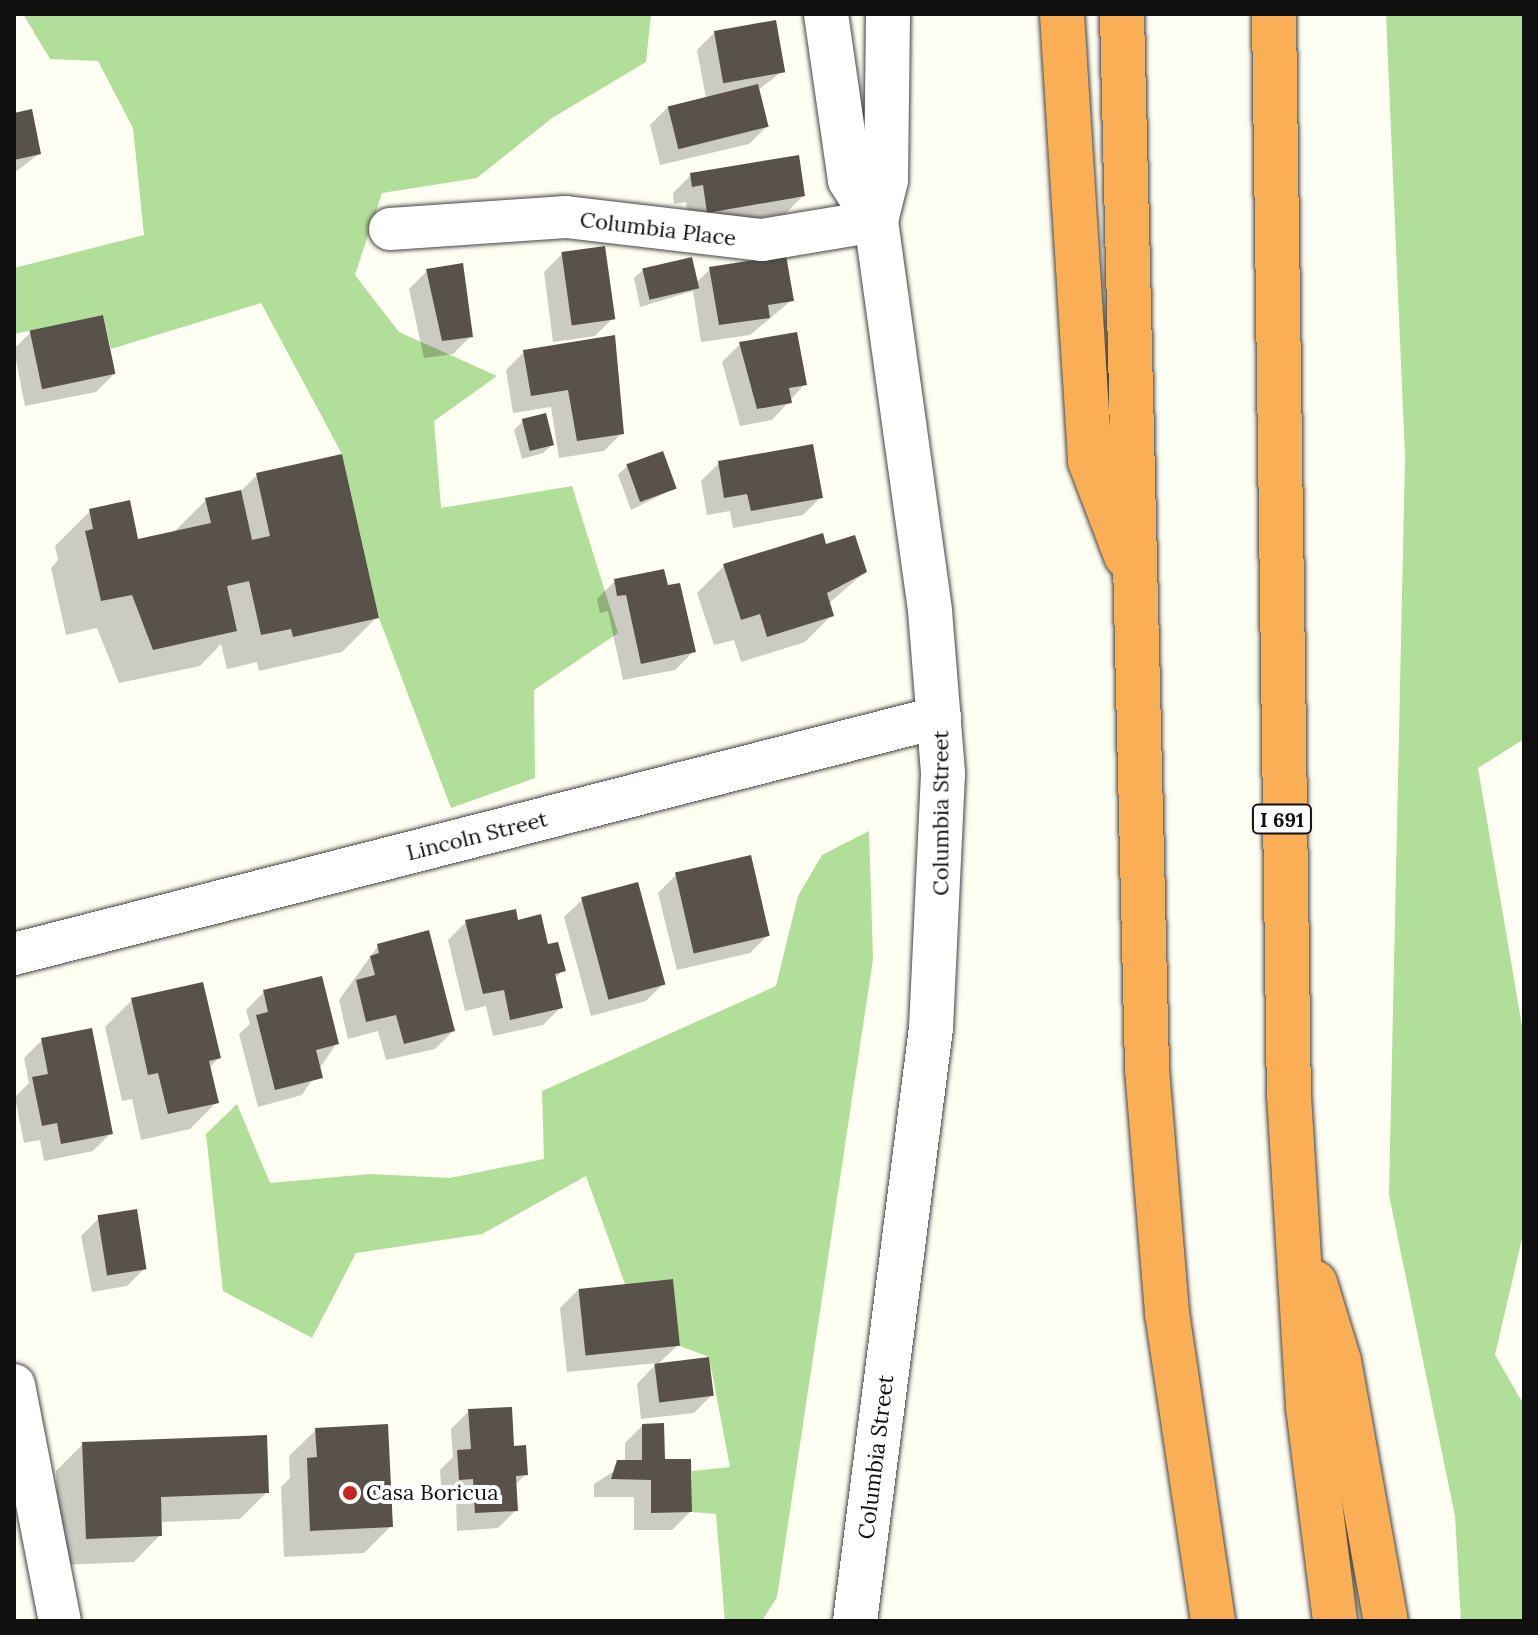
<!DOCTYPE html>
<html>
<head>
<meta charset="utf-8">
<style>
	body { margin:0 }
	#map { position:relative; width:1538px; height:1635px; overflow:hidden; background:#fffef2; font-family:Lora,serif }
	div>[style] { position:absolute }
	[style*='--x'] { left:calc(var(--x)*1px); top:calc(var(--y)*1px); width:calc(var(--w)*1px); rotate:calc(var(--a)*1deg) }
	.forest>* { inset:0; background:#b1de98 }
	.shadow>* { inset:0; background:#0003 }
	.building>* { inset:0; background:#59524b; transform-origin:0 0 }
	.roads { filter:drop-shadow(0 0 2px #434343) drop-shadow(0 0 2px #434343) }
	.minor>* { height:42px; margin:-21px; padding:0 21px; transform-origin:21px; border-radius:21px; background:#fff }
	.tertiary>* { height:44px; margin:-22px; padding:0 22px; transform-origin:22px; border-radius:22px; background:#fff }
	.motorway>* { height:44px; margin:-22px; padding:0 22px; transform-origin:22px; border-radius:22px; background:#faae55 }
	.dots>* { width:22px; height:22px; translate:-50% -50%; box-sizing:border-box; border:4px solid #fff; border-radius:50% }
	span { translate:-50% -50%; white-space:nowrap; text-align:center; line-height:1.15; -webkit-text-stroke:8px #fff; paint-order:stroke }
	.shield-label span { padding:2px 6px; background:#fff; border:2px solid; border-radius:6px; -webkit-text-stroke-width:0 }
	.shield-label { font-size:20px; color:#101010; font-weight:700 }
	.street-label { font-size:22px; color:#101010 }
	.poi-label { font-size:22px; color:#101010 }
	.left { translate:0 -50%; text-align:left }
	.frame { position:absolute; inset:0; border:16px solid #101010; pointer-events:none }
</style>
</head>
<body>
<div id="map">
	<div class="forest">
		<i style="clip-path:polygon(23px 14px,651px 14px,646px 62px,552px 118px,477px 178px,382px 193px,355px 275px,399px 332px,497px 376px,434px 421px,441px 508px,572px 486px,618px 633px,534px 690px,535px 778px,451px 808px,379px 618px,342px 454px,261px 303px,111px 349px,103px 315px,14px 334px,14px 268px,144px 235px,133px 128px,98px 61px,50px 59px)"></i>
		<i style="clip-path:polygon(1386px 14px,1524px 14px,1524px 739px,1478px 768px,1524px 1038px,1524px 1230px,1495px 1355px,1524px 1405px,1524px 1621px,1461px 1621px,1455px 1516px,1389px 1195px,1405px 457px)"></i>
		<i style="clip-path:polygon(869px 831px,873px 959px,777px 1597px,762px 1621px,725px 1621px,716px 1514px,692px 1512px,692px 1471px,730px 1467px,709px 1357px,680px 1346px,673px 1279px,625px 1284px,586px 1176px,482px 1234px,356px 1253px,312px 1338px,223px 1291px,206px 1134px,237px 1104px,270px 1183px,370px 1174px,450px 1178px,544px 1159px,542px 1091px,776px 986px,798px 896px,822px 855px)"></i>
	</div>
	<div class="shadow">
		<i style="clip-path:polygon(715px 32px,783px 71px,758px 90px,767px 126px,749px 144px,660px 165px,650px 125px,668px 107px,706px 98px,697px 50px)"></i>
		<i style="clip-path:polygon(14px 115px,39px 154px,14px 173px)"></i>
		<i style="clip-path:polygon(691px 175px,803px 196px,785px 214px,690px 230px,686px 202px,674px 204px,673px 193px)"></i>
		<i style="clip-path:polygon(562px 254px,613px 318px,595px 336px,553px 342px,544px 272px)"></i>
		<i style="clip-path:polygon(710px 269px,792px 300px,750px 335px,701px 342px,693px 291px,640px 307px,634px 278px,643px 270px,696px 283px)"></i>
		<i style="clip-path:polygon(427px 271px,471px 336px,453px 354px,424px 358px,409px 289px)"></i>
		<i style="clip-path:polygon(31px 332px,114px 374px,96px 392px,25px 406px,14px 349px)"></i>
		<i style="clip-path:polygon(740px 344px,805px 384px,772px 420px,740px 426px,722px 362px)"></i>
		<i style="clip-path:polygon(524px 352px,622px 433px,604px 451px,559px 458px,551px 407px,513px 413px,506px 370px)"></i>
		<i style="clip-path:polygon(523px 421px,552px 445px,543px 453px,522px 459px,514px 430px)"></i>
		<i style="clip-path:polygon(719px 463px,821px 497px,803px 515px,733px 528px,730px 511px,707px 515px,701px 481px)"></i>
		<i style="clip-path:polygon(627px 466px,675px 488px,631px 510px,618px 475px)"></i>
		<i style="clip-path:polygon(257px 475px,377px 617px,342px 652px,259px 671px,257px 662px,227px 669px,221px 644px,200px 666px,119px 683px,97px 628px,66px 635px,51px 568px,58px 560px,55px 546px,90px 511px,137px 541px,173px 533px,206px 500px,239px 493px)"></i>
		<i style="clip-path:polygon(825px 546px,865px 572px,828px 604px,832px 615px,805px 642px,741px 662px,734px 640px,714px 645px,697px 593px,724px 566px)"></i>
		<i style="clip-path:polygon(615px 581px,693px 652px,675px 670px,623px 680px,608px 611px,600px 613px,597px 599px)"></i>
		<i style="clip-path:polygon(676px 875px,768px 935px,750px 953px,677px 970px,658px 893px)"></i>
		<i style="clip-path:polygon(582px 900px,664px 983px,646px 1001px,591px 1016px,564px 917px)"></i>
		<i style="clip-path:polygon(466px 922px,516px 922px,546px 946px,563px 970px,555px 979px,561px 1007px,543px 1025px,493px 1036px,486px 1006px,465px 1011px,448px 940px)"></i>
		<i style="clip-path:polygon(378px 946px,453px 1031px,435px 1049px,386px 1060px,378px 1031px,348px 1039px,339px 1000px)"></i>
		<i style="clip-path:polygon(264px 992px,336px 1044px,302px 1095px,258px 1107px,239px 1034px,250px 1024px,246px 1010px)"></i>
		<i style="clip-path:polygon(132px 1000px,219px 1058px,209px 1068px,217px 1102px,190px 1129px,141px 1140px,132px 1099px,122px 1101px,105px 1027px)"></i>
		<i style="clip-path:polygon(42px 1040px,111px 1133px,93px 1151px,44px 1161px,40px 1140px,24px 1143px,15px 1097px,29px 1083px,24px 1058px)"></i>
		<i style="clip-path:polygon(99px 1218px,145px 1268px,127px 1286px,92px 1292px,81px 1236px)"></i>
		<i style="clip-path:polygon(578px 1290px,678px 1345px,657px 1365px,712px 1395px,694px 1413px,641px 1419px,637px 1384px,657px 1363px,567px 1372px,560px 1308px)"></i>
		<i style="clip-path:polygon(469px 1411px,512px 1448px,526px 1474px,514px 1486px,516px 1510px,498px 1528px,457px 1531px,456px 1496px,442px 1497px,440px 1470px,453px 1457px,451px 1429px)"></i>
		<i style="clip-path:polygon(643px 1425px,690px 1512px,672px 1530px,634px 1530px,634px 1497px,594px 1497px,594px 1484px,625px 1464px,625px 1443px)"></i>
		<i style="clip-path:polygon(316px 1430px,391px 1526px,364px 1553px,284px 1557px,281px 1487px,290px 1478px,289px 1456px)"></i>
		<i style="clip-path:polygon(83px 1444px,267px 1492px,240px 1519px,160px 1522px,160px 1535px,134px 1562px,60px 1565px,56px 1471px)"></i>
	</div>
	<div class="building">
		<i style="left:776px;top:20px;width:53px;height:63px;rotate:80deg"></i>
		<i style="left:758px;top:84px;width:44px;height:93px;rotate:76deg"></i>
		<i style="clip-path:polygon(32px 109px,41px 154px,14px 160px,14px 113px)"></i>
		<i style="clip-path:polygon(799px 155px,805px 196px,707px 213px,703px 185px,692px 187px,690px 173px)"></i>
		<i style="left:605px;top:246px;width:74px;height:44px;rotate:82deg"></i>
		<i style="clip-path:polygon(786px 255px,794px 301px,768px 305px,770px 318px,719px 325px,709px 267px)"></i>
		<i style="left:692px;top:257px;width:32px;height:51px;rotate:77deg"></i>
		<i style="clip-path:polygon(463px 263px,473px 337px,442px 341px,426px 269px)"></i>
		<i style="left:103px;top:315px;width:60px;height:75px;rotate:78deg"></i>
		<i style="clip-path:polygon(797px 332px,807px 385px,789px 388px,792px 403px,757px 409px,739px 342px)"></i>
		<i style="clip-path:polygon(615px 335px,624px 434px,577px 441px,568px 390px,531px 396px,523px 350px)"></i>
		<i style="left:546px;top:413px;width:33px;height:25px;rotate:76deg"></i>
		<i style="clip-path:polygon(813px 444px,823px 498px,751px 511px,747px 494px,724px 498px,718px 461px)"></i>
		<i style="left:663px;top:451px;width:40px;height:39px;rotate:70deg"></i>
		<i style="clip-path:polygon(342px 454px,379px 618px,293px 637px,291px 629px,261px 635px,249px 581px,227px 586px,237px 631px,153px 650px,132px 595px,101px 601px,85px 531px,93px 529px,89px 509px,130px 500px,138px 539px,211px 523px,205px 498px,241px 490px,252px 540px,270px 536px,256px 473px)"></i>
		<i style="clip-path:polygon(823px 533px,826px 544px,855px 535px,867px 572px,827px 593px,834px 616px,767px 637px,760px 614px,741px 620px,723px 564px)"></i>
		<i style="clip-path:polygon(664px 569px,668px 585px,680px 583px,696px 652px,641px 664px,626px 595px,617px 596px,614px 579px)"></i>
		<i style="left:751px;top:855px;width:83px;height:78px;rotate:77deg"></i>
		<i style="left:638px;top:882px;width:106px;height:59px;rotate:75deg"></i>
		<i style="clip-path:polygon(516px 909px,518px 920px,541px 914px,548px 944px,558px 942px,566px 971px,555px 974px,563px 1008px,510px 1020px,504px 990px,483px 994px,465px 920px)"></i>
		<i style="clip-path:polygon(429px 930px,455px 1031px,404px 1044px,396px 1015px,366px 1022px,356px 980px,375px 975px,370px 956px,379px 953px,377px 944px)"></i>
		<i style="clip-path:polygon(322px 976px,339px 1044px,316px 1050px,323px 1078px,275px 1090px,256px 1015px,268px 1012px,263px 990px)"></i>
		<i style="clip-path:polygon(203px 982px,221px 1058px,209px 1061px,219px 1103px,168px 1114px,158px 1073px,148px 1075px,131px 998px)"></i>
		<i style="clip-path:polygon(92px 1028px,113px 1134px,61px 1144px,57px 1123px,42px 1126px,32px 1077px,48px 1074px,41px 1038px)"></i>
		<i style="left:137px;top:1209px;width:61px;height:40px;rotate:81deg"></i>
		<i style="left:673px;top:1279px;width:67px;height:95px;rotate:84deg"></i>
		<i style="left:709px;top:1357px;width:39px;height:55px;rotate:83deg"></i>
		<i style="clip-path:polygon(512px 1407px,514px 1446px,526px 1445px,528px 1475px,516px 1476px,518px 1511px,475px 1513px,473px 1479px,459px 1480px,457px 1450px,471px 1449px,468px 1409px)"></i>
		<i style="clip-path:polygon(664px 1423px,665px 1459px,691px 1459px,692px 1512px,651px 1513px,651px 1480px,611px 1479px,617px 1460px,642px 1460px,642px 1424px)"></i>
		<i style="clip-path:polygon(388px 1424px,393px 1527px,310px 1531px,307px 1458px,317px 1457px,315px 1428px)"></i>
		<i style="clip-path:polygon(267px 1435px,269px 1493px,161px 1497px,162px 1536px,86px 1539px,82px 1442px)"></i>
	</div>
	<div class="roads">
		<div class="minor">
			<i style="--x:390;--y:229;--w:176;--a:-3.9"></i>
			<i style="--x:566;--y:217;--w:197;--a:6.7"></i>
			<i style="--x:762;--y:240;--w:116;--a:-9.5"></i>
			<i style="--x:14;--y:954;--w:956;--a:-14.36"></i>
			<i style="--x:14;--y:1385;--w:240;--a:79"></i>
		</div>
		<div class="tertiary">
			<i style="--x:826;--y:14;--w:168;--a:81.8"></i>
			<i style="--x:850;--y:180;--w:49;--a:57.6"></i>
			<i style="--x:876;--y:221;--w:394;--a:82.1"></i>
			<i style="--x:930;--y:611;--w:164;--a:85.4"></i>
			<i style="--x:943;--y:774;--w:254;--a:92.7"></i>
			<i style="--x:931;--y:1028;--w:598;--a:97.3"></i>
			<i style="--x:876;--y:221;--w:42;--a:-76.3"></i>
			<i style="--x:886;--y:180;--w:166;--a:-89.3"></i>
		</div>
		<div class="motorway">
			<i style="--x:1062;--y:14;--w:448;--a:86.4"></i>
			<i style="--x:1090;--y:461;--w:102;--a:69.2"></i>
			<i style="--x:1122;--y:14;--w:1055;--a:88.64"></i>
			<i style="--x:1147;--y:1069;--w:245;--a:85.3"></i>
			<i style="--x:1167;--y:1313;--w:311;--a:81.5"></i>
			<i style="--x:1274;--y:14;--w:1081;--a:89.21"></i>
			<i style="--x:1289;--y:1095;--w:313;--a:86.5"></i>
			<i style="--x:1308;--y:1407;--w:216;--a:82.8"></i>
			<i style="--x:1315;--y:1283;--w:82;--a:72.9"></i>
			<i style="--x:1339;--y:1361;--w:264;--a:79.8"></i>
		</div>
	</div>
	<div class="dots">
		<i style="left:350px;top:1493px;background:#c72620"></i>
	</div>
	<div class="shield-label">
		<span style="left:1282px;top:819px">I 691</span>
	</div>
	<div class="street-label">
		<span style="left:658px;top:229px;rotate:7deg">Columbia Place</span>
		<span style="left:941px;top:813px;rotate:-90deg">Columbia Street</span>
		<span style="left:477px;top:836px;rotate:-14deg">Lincoln Street</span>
		<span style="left:876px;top:1457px;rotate:-83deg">Columbia Street</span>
	</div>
	<div class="poi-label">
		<span class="left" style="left:366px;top:1493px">Casa Boricua</span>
	</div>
	<div class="frame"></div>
</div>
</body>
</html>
